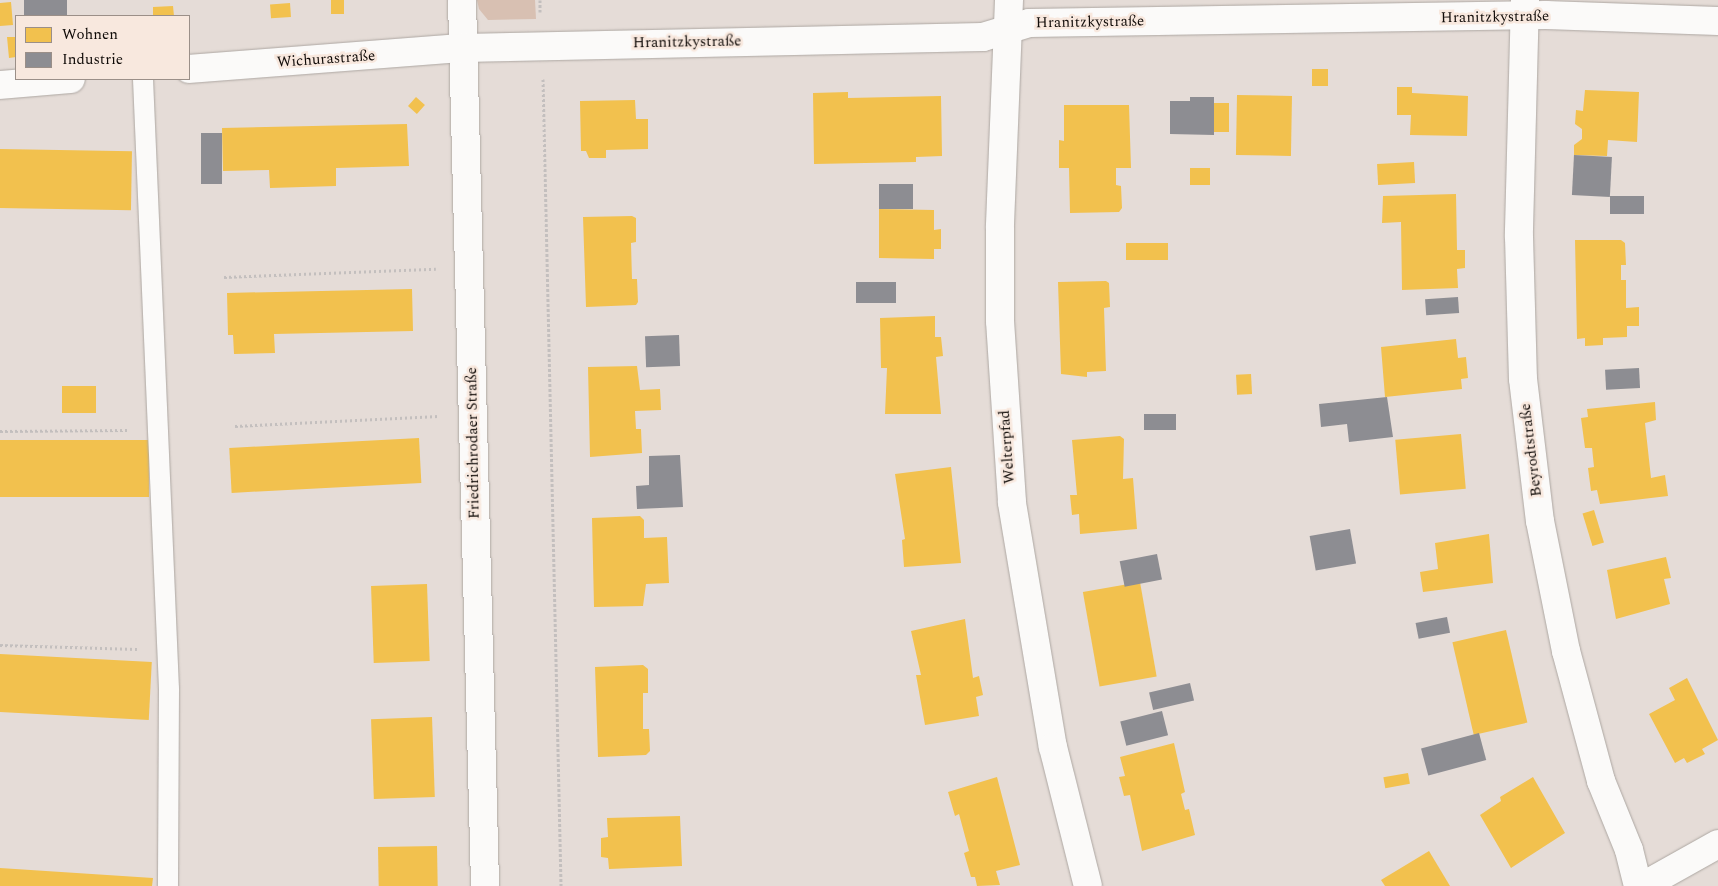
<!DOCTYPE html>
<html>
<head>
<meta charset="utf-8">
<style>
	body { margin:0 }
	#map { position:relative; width:1718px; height:886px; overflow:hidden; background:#e5dcd7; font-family:Spectral,serif }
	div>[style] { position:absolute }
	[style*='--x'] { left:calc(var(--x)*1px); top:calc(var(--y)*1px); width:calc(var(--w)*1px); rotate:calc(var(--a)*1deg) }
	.green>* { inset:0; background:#d8c0b2 }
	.homes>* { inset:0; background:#f2c14e; transform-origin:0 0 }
	.industry>* { inset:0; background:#8d8d92; transform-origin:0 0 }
	.path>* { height:3px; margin-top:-1.5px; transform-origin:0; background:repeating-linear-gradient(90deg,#c3bfbe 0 2.5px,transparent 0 5px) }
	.roads { filter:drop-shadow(0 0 1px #ada7a2) drop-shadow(0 0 1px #ada7a2) }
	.service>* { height:20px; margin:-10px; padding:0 10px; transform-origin:10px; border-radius:10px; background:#fbfaf9 }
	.minor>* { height:28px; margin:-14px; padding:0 14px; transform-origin:14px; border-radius:14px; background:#fbfaf9 }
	span { translate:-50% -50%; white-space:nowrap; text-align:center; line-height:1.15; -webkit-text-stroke:5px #f8e8de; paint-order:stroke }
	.street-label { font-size:15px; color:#0f0a07 }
	.legend { position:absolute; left:15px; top:15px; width:175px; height:65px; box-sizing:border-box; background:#f8e8de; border:1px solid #9b8f88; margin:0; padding:6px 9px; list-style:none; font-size:15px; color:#0f0a07 }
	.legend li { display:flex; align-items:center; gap:10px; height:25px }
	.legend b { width:25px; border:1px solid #9b8f88 }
</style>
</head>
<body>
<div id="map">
	<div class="green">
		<i style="clip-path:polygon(477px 0,535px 0,536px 19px,488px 20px,479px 9px)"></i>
	</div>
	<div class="homes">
		<i style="left:331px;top:0;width:13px;height:14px"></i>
		<i style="clip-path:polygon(11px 2px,13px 25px,0 26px,0 3px)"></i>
		<i style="left:290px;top:3px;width:14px;height:20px;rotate:86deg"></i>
		<i style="clip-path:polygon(173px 6px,174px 16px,153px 16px,153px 7px)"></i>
		<i style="clip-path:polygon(7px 37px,16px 37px,16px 57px,9px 58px)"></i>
		<i style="left:1312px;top:69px;width:16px;height:17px"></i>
		<i style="clip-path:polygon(1397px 87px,1412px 87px,1412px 93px,1468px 96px,1467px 136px,1410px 135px,1411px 115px,1397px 115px)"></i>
		<i style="clip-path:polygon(1585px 90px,1639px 92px,1637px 142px,1608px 140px,1607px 156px,1574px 155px,1574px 145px,1582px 139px,1582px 129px,1575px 124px,1576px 110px,1583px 111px)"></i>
		<i style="clip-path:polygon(848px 92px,848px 98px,941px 96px,942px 156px,916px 157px,916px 162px,814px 164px,813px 93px)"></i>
		<i style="left:1237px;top:95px;width:55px;height:60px;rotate:1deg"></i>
		<i style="left:416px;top:97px;width:12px;height:12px;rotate:42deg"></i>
		<i style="clip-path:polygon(635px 100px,636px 119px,648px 119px,648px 149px,606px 150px,606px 158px,589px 158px,586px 151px,581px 151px,580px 101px)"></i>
		<i style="left:1214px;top:103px;width:15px;height:29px"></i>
		<i style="clip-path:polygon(1064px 105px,1129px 105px,1131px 168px,1116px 168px,1116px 185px,1121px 186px,1122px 208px,1119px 212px,1070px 213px,1069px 168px,1059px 168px,1059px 140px,1064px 141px)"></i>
		<i style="clip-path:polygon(407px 124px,409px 166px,336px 168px,336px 186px,270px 188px,269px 170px,223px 171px,222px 128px)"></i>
		<i style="left:0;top:149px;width:132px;height:59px;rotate:1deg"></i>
		<i style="left:1414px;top:162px;width:21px;height:37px;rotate:87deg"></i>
		<i style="left:1210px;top:168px;width:17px;height:20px;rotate:90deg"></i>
		<i style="clip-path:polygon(1456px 194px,1457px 250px,1465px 250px,1465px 268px,1457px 269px,1458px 288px,1402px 290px,1401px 222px,1382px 223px,1383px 196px)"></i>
		<i style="clip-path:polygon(879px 209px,934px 210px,934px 230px,941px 229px,941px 249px,934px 249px,934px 259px,879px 258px)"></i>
		<i style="clip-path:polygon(632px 216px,636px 218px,636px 242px,631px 243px,632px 279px,637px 279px,638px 302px,636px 305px,586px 307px,583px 217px)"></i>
		<i style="clip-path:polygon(1575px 240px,1621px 240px,1625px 243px,1626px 265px,1621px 265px,1621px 280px,1626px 280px,1626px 308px,1639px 307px,1639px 326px,1627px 326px,1627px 337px,1603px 338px,1603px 345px,1585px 346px,1585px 338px,1577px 339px)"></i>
		<i style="left:1168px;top:243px;width:17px;height:42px;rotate:90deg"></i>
		<i style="clip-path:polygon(1058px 282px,1106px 281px,1109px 283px,1110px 307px,1104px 308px,1106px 371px,1087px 372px,1087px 377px,1061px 374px)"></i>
		<i style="clip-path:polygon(412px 289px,413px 331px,274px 334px,275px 353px,234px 354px,233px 335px,228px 335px,227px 293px)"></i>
		<i style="clip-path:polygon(935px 316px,935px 337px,941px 337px,943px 356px,936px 357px,941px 414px,885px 414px,887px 368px,881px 368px,880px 318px)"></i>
		<i style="clip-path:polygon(1456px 339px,1458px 358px,1466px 357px,1468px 378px,1461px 379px,1462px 389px,1385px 397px,1381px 347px)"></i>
		<i style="clip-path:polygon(637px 366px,640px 390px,660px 389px,661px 410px,635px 411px,636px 429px,641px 429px,642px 453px,590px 457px,588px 367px)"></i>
		<i style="left:1251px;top:374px;width:20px;height:15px;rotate:87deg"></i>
		<i style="left:62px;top:386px;width:34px;height:27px"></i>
		<i style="clip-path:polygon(1655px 402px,1656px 420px,1645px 423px,1651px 478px,1665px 475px,1668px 496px,1600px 504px,1597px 490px,1591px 491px,1588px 468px,1594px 467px,1592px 448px,1585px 448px,1581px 418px,1588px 417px,1587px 409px)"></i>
		<i style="left:1461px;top:434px;width:55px;height:66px;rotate:85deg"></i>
		<i style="clip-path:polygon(1120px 436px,1124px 439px,1123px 479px,1133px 478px,1137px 529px,1080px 534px,1079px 514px,1072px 515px,1070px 495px,1077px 495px,1072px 440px)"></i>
		<i style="left:419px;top:438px;width:45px;height:190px;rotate:87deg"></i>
		<i style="left:0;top:440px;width:149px;height:57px"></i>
		<i style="clip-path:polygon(951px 467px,961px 563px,904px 567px,902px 540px,905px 539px,895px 474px)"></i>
		<i style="left:1594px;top:510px;width:34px;height:12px;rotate:73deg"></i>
		<i style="clip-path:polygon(640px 516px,644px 520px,644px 538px,667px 537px,669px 583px,646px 584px,643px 606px,594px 607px,592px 518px)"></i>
		<i style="clip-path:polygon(1489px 534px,1493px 583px,1423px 592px,1420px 572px,1438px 569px,1435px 543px)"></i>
		<i style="clip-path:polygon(1666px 557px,1671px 578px,1664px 579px,1670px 604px,1616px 619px,1607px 570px)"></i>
		<i style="left:1140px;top:582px;width:96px;height:58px;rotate:80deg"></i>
		<i style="left:427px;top:584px;width:77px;height:56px;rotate:88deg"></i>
		<i style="clip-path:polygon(965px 619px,973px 678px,979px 676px,983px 695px,976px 697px,979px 716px,925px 725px,916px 675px,921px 675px,911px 631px)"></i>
		<i style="left:1506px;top:630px;width:95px;height:55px;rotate:77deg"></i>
		<i style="left:0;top:654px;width:152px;height:58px;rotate:3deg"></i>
		<i style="clip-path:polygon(643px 665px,648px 669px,648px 693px,643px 693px,643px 729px,649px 729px,650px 751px,646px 755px,598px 757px,595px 667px)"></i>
		<i style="clip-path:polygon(1687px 678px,1718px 740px,1702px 749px,1705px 754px,1687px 763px,1684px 758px,1675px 763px,1649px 714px,1675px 700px,1669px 688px)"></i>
		<i style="left:432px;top:717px;width:80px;height:61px;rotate:88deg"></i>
		<i style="clip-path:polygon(1174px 743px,1185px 792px,1181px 794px,1185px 810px,1189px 809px,1195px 835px,1142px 851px,1130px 795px,1124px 796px,1119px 777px,1125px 776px,1120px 757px)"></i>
		<i style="left:1408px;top:773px;width:11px;height:25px;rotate:80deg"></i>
		<i style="clip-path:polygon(997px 777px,1020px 865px,996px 871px,1000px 885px,977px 886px,975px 877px,971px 877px,964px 853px,969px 851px,959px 814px,955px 816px,948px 792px)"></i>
		<i style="clip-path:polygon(1533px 777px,1565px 833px,1511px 868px,1480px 815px,1501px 801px,1500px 797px)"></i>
		<i style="clip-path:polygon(680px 816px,682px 866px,609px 869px,608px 858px,601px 857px,601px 838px,608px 837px,607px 818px)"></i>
		<i style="left:437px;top:846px;width:40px;height:59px;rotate:89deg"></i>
		<i style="clip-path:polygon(1429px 851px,1450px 886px,1385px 886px,1381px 880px)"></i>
		<i style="clip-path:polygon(0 868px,153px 878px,152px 886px,0 886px)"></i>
	</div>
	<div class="industry">
		<i style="left:24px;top:0;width:43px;height:16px"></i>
		<i style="clip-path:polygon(1190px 97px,1214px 97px,1214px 135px,1170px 134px,1170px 101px,1190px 101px)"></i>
		<i style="left:201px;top:133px;width:21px;height:51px"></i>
		<i style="left:1574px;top:155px;width:38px;height:40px;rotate:3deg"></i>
		<i style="left:879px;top:184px;width:34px;height:25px"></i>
		<i style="left:1610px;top:196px;width:34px;height:18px"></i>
		<i style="left:856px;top:282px;width:40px;height:21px"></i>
		<i style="left:1458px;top:297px;width:16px;height:33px;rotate:86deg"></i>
		<i style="left:679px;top:335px;width:31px;height:34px;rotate:88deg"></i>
		<i style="left:1639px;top:368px;width:20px;height:34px;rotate:87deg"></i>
		<i style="clip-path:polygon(1387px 397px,1393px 437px,1349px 442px,1347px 424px,1321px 427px,1319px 404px)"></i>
		<i style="left:1176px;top:414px;width:16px;height:32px;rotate:90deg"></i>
		<i style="clip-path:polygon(680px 455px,683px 507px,637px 509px,636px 486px,649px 485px,649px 456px)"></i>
		<i style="left:1350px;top:529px;width:35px;height:41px;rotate:80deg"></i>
		<i style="left:1157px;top:554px;width:26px;height:38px;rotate:79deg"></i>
		<i style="left:1447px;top:617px;width:16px;height:32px;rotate:79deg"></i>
		<i style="left:1190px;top:683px;width:18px;height:42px;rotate:77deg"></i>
		<i style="left:1162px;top:711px;width:25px;height:43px;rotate:76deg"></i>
		<i style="left:1479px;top:733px;width:28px;height:60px;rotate:75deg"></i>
	</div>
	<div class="path">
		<i style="--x:540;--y:0;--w:12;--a:90"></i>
		<i style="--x:543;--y:79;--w:807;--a:88.72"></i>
		<i style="--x:224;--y:277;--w:212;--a:-2.2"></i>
		<i style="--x:235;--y:426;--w:204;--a:-2.8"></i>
		<i style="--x:0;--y:431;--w:127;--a:-0.5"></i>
		<i style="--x:0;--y:645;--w:137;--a:1.7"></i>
	</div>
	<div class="roads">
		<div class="service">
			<i style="--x:143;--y:79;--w:611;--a:87.56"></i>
			<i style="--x:169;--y:689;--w:197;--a:90.3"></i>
		</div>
		<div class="minor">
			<i style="--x:462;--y:0;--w:886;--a:88.51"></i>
			<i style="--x:1009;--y:0;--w:228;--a:92.3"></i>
			<i style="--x:1000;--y:228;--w:93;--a:90"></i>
			<i style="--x:1000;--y:321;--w:182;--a:86.2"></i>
			<i style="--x:1012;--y:503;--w:247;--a:80.5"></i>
			<i style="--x:1053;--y:747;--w:143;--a:75.9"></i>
			<i style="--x:1525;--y:0;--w:237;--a:91.5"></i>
			<i style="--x:1519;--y:237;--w:142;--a:88.4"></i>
			<i style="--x:1523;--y:379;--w:143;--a:83.2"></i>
			<i style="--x:1540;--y:521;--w:133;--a:78.7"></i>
			<i style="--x:1566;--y:651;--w:135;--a:74.9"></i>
			<i style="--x:1601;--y:781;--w:74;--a:67.9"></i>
			<i style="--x:1629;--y:850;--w:37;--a:76"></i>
			<i style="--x:189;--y:69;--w:275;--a:-4.4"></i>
			<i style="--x:463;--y:48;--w:520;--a:-1.21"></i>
			<i style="--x:983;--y:37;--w:48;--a:-16.9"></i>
			<i style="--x:1029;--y:23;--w:517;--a:-0.89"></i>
			<i style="--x:1546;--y:15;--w:172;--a:2"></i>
			<i style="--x:0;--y:85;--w:71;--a:-4.8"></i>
			<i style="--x:1643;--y:886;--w:86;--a:-29.2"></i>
		</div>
	</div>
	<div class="street-label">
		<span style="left:1495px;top:17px;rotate:-1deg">Hranitzkystraße</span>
		<span style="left:1090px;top:22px;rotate:-1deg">Hranitzkystraße</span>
		<span style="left:687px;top:42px;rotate:-1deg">Hranitzkystraße</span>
		<span style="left:326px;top:59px;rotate:-4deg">Wichurastraße</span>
		<span style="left:473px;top:443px;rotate:-91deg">Friedrichrodaer Straße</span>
		<span style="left:1007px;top:447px;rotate:-94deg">Welterpfad</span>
		<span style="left:1531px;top:450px;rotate:-97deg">Beyrodtstraße</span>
	</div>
	<ul class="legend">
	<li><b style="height:14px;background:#f2c14e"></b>Wohnen</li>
	<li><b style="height:14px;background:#8d8d92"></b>Industrie</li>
	</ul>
</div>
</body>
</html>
